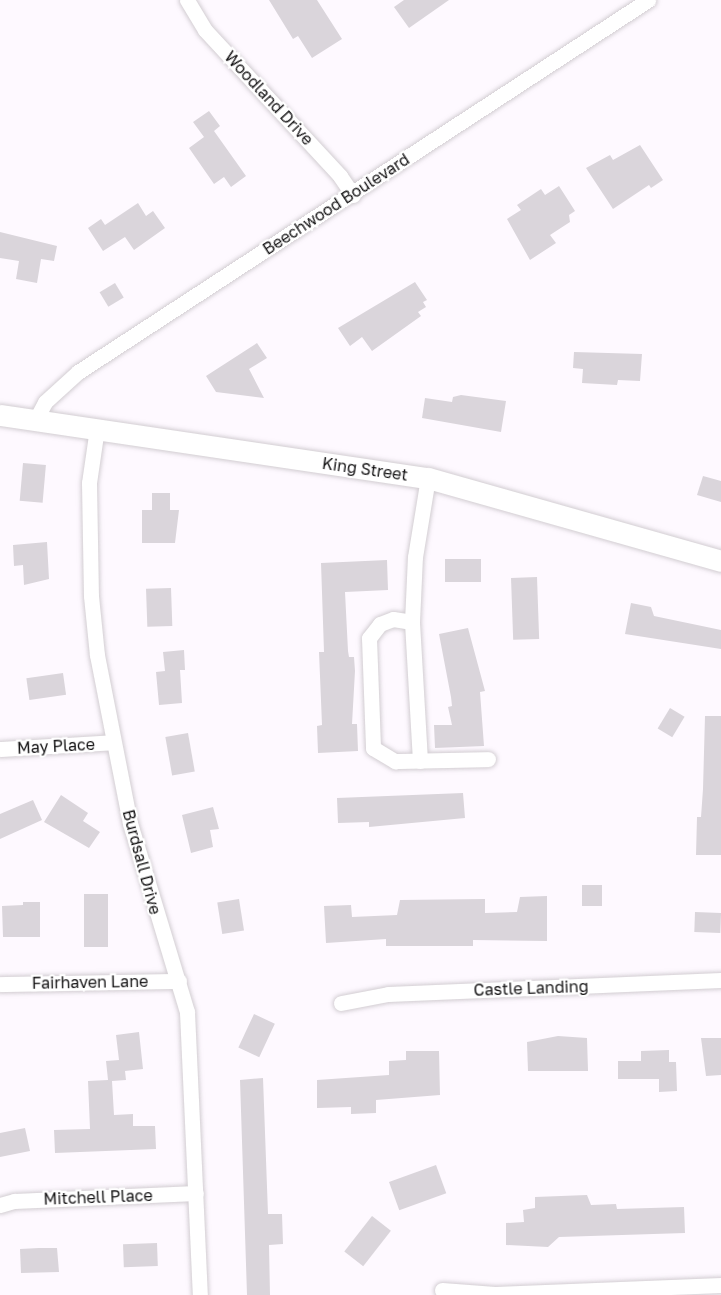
<!DOCTYPE html>
<html>
<head>
<meta charset="utf-8">
<style>
	body { margin:0 }
	#map { position:relative; width:721px; height:1295px; overflow:hidden; background:#fef9ff; font-family:"Golos Text",sans-serif }
	div>[style] { position:absolute }
	[style*='--x'] { left:calc(var(--x)*1px); top:calc(var(--y)*1px); width:calc(var(--w)*1px); rotate:calc(var(--a)*1deg) }
	.building>* { inset:0; background:#dad5db; transform-origin:0 0 }
	.roads { filter:drop-shadow(0 0 2px #d2cdd2) drop-shadow(0 0 2px #d2cdd2) }
	.minor>* { height:15px; margin:-7.5px; padding:0 7.5px; transform-origin:7.5px; border-radius:7.5px; background:#fff }
	.secondary>* { height:21px; margin:-10.5px; padding:0 10.5px; transform-origin:10.5px; border-radius:10.5px; background:#fff }
	span { translate:-50% -50%; white-space:nowrap; text-align:center; line-height:1.15; -webkit-text-stroke:4.5px #fff; paint-order:stroke }
	.street-label { font-size:16px; color:#131213 }
</style>
</head>
<body>
<div id="map">
	<div class="building">
		<i style="clip-path:polygon(269px 0,317px 0,342px 39px,312px 58px,298px 36px,293px 39px)"></i>
		<i style="clip-path:polygon(404px 0,449px 0,409px 28px,394px 7px)"></i>
		<i style="clip-path:polygon(209px 111px,220px 126px,214px 131px,246px 176px,231px 187px,224px 177px,214px 184px,189px 148px,204px 137px,193px 122px)"></i>
		<i style="clip-path:polygon(640px 145px,663px 180px,651px 188px,649px 185px,613px 209px,586px 168px,610px 155px,613px 160px)"></i>
		<i style="clip-path:polygon(559px 186px,575px 211px,569px 215px,570px 222px,550px 235px,556px 243px,530px 260px,507px 219px,521px 210px,517px 205px,541px 189px,545px 195px)"></i>
		<i style="clip-path:polygon(138px 203px,146px 216px,153px 211px,165px 228px,134px 250px,125px 237px,103px 251px,88px 228px,101px 219px,105px 225px)"></i>
		<i style="clip-path:polygon(0 232px,57px 246px,54px 261px,41px 259px,37px 283px,16px 279px,19px 261px,0 258px)"></i>
		<i style="clip-path:polygon(415px 282px,427px 300px,423px 302px,426px 307px,418px 312px,421px 316px,372px 351px,362px 337px,350px 346px,338px 328px)"></i>
		<i style="left:115px;top:283px;width:17px;height:18px;rotate:59deg"></i>
		<i style="clip-path:polygon(257px 343px,267px 358px,249px 369px,264px 398px,216px 392px,206px 376px)"></i>
		<i style="clip-path:polygon(574px 352px,642px 354px,640px 381px,618px 380px,617px 385px,582px 383px,583px 369px,573px 368px)"></i>
		<i style="clip-path:polygon(461px 395px,506px 401px,501px 432px,422px 418px,425px 398px,452px 402px,453px 397px)"></i>
		<i style="left:23px;top:463px;width:23px;height:38px;rotate:5deg"></i>
		<i style="clip-path:polygon(703px 476px,721px 481px,721px 502px,697px 495px)"></i>
		<i style="clip-path:polygon(152px 493px,170px 493px,170px 510px,179px 510px,175px 543px,142px 543px,142px 510px,152px 510px)"></i>
		<i style="clip-path:polygon(47px 542px,49px 579px,24px 585px,23px 565px,14px 566px,13px 545px)"></i>
		<i style="left:481px;top:559px;width:23px;height:36px;rotate:90deg"></i>
		<i style="clip-path:polygon(387px 560px,388px 590px,345px 592px,348px 651px,349px 657px,354px 657px,355px 671px,352px 724px,357px 724px,358px 751px,318px 753px,317px 726px,322px 725px,319px 652px,324px 652px,321px 563px)"></i>
		<i style="left:537px;top:577px;width:62px;height:26px;rotate:88deg"></i>
		<i style="left:171px;top:588px;width:38px;height:25px;rotate:88deg"></i>
		<i style="clip-path:polygon(631px 603px,651px 607px,654px 616px,721px 630px,721px 649px,625px 634px)"></i>
		<i style="clip-path:polygon(468px 628px,485px 691px,480px 692px,484px 746px,435px 748px,434px 725px,452px 725px,448px 707px,452px 706px,451px 697px,439px 634px)"></i>
		<i style="clip-path:polygon(184px 650px,185px 670px,180px 670px,182px 703px,159px 705px,156px 672px,165px 671px,163px 652px)"></i>
		<i style="left:63px;top:673px;width:22px;height:37px;rotate:82deg"></i>
		<i style="left:670px;top:708px;width:17px;height:24px;rotate:31deg"></i>
		<i style="clip-path:polygon(705px 716px,721px 716px,721px 855px,696px 855px,697px 817px,701px 817px,703px 789px)"></i>
		<i style="left:188px;top:733px;width:39px;height:23px;rotate:80deg"></i>
		<i style="clip-path:polygon(463px 793px,465px 818px,369px 827px,369px 822px,338px 823px,337px 798px)"></i>
		<i style="clip-path:polygon(61px 795px,88px 813px,83px 821px,100px 832px,89px 848px,44px 822px)"></i>
		<i style="clip-path:polygon(33px 800px,42px 820px,0 839px,0 814px)"></i>
		<i style="clip-path:polygon(213px 807px,219px 829px,210px 830px,213px 847px,191px 853px,182px 815px)"></i>
		<i style="left:582px;top:885px;width:20px;height:21px"></i>
		<i style="left:84px;top:894px;width:24px;height:53px"></i>
		<i style="clip-path:polygon(547px 896px,547px 941px,473px 940px,473px 946px,386px 946px,386px 939px,326px 943px,324px 906px,351px 905px,352px 917px,397px 915px,400px 900px,485px 899px,485px 913px,517px 912px,520px 897px)"></i>
		<i style="left:239px;top:899px;width:32px;height:22px;rotate:81deg"></i>
		<i style="clip-path:polygon(23px 902px,40px 902px,40px 937px,3px 937px,2px 906px,23px 905px)"></i>
		<i style="left:695px;top:912px;width:26px;height:20px;rotate:2deg"></i>
		<i style="left:254px;top:1014px;width:23px;height:37px;rotate:25deg"></i>
		<i style="clip-path:polygon(139px 1032px,143px 1069px,125px 1071px,126px 1080px,112px 1081px,114px 1115px,133px 1114px,133px 1126px,155px 1126px,156px 1149px,55px 1153px,54px 1130px,90px 1129px,88px 1081px,108px 1080px,106px 1061px,119px 1060px,116px 1035px)"></i>
		<i style="clip-path:polygon(558px 1036px,587px 1038px,588px 1071px,528px 1071px,527px 1042px)"></i>
		<i style="clip-path:polygon(701px 1038px,721px 1038px,721px 1075px,706px 1076px)"></i>
		<i style="clip-path:polygon(669px 1050px,669px 1062px,676px 1062px,677px 1091px,659px 1092px,659px 1079px,618px 1079px,618px 1061px,641px 1061px,641px 1051px)"></i>
		<i style="clip-path:polygon(406px 1051px,439px 1051px,440px 1095px,376px 1100px,376px 1113px,351px 1114px,351px 1107px,317px 1108px,317px 1080px,389px 1075px,389px 1061px,406px 1060px)"></i>
		<i style="clip-path:polygon(263px 1078px,268px 1214px,282px 1214px,283px 1244px,269px 1245px,270px 1295px,247px 1295px,240px 1080px)"></i>
		<i style="clip-path:polygon(25px 1128px,30px 1151px,0 1157px,0 1133px)"></i>
		<i style="left:436px;top:1165px;width:30px;height:50px;rotate:70deg"></i>
		<i style="clip-path:polygon(587px 1195px,591px 1205px,616px 1204px,617px 1209px,684px 1207px,685px 1233px,559px 1237px,548px 1247px,506px 1245px,506px 1223px,524px 1222px,523px 1210px,535px 1208px,535px 1197px)"></i>
		<i style="left:372px;top:1216px;width:24px;height:45px;rotate:38deg"></i>
		<i style="left:157px;top:1243px;width:23px;height:34px;rotate:88deg"></i>
		<i style="clip-path:polygon(39px 1248px,57px 1248px,59px 1272px,21px 1273px,20px 1249px)"></i>
	</div>
	<div class="roads">
		<div class="minor">
			<i style="--x:187;--y:0;--w:35;--a:59"></i>
			<i style="--x:205;--y:30;--w:199;--a:47.2"></i>
			<i style="--x:340;--y:176;--w:23;--a:56"></i>
			<i style="--x:35;--y:421;--w:21;--a:-62"></i>
			<i style="--x:45;--y:402;--w:45;--a:-42.3"></i>
			<i style="--x:78;--y:372;--w:681;--a:-33.13"></i>
			<i style="--x:97;--y:428;--w:56;--a:98.3"></i>
			<i style="--x:89;--y:483;--w:113;--a:89"></i>
			<i style="--x:91;--y:596;--w:59;--a:84.2"></i>
			<i style="--x:97;--y:655;--w:171;--a:78.9"></i>
			<i style="--x:130;--y:823;--w:197;--a:73.2"></i>
			<i style="--x:187;--y:1012;--w:283;--a:87.4"></i>
			<i style="--x:412;--y:622;--w:19;--a:-171"></i>
			<i style="--x:393;--y:619;--w:14;--a:159"></i>
			<i style="--x:380;--y:624;--w:18;--a:128"></i>
			<i style="--x:369;--y:638;--w:110;--a:87.9"></i>
			<i style="--x:373;--y:748;--w:26;--a:31"></i>
			<i style="--x:395;--y:761;--w:93;--a:-1.2"></i>
			<i style="--x:0;--y:749;--w:113;--a:-3.5"></i>
			<i style="--x:420;--y:761;--w:139;--a:-93.3"></i>
			<i style="--x:412;--y:622;--w:65;--a:-87.4"></i>
			<i style="--x:415;--y:557;--w:80;--a:-80.7"></i>
			<i style="--x:0;--y:984;--w:179;--a:-1"></i>
			<i style="--x:341;--y:1003;--w:48;--a:-10.8"></i>
			<i style="--x:388;--y:994;--w:333;--a:-2.4"></i>
			<i style="--x:0;--y:1205;--w:15;--a:-16"></i>
			<i style="--x:14;--y:1201;--w:182;--a:-2.5"></i>
			<i style="--x:442;--y:1290;--w:53;--a:4.3"></i>
			<i style="--x:495;--y:1294;--w:226;--a:-2.3"></i>
		</div>
		<div class="secondary">
			<i style="--x:0;--y:415;--w:433;--a:8.4"></i>
			<i style="--x:428;--y:478;--w:305;--a:15.8"></i>
		</div>
	</div>
	<div class="street-label">
		<span style="left:269px;top:98px;rotate:47deg">Woodland Drive</span>
		<span style="left:336px;top:204px;rotate:-33deg">Beechwood Boulevard</span>
		<span style="left:365px;top:469px;rotate:8deg">King Street</span>
		<span style="left:56px;top:746px;rotate:-3deg">May Place</span>
		<span style="left:142px;top:862px;rotate:75deg">Burdsall Drive</span>
		<span style="left:90px;top:982px;rotate:-1deg">Fairhaven Lane</span>
		<span style="left:531px;top:988px;rotate:-2deg">Castle Landing</span>
		<span style="left:98px;top:1197px;rotate:-2deg">Mitchell Place</span>
	</div>
</div>
</body>
</html>
